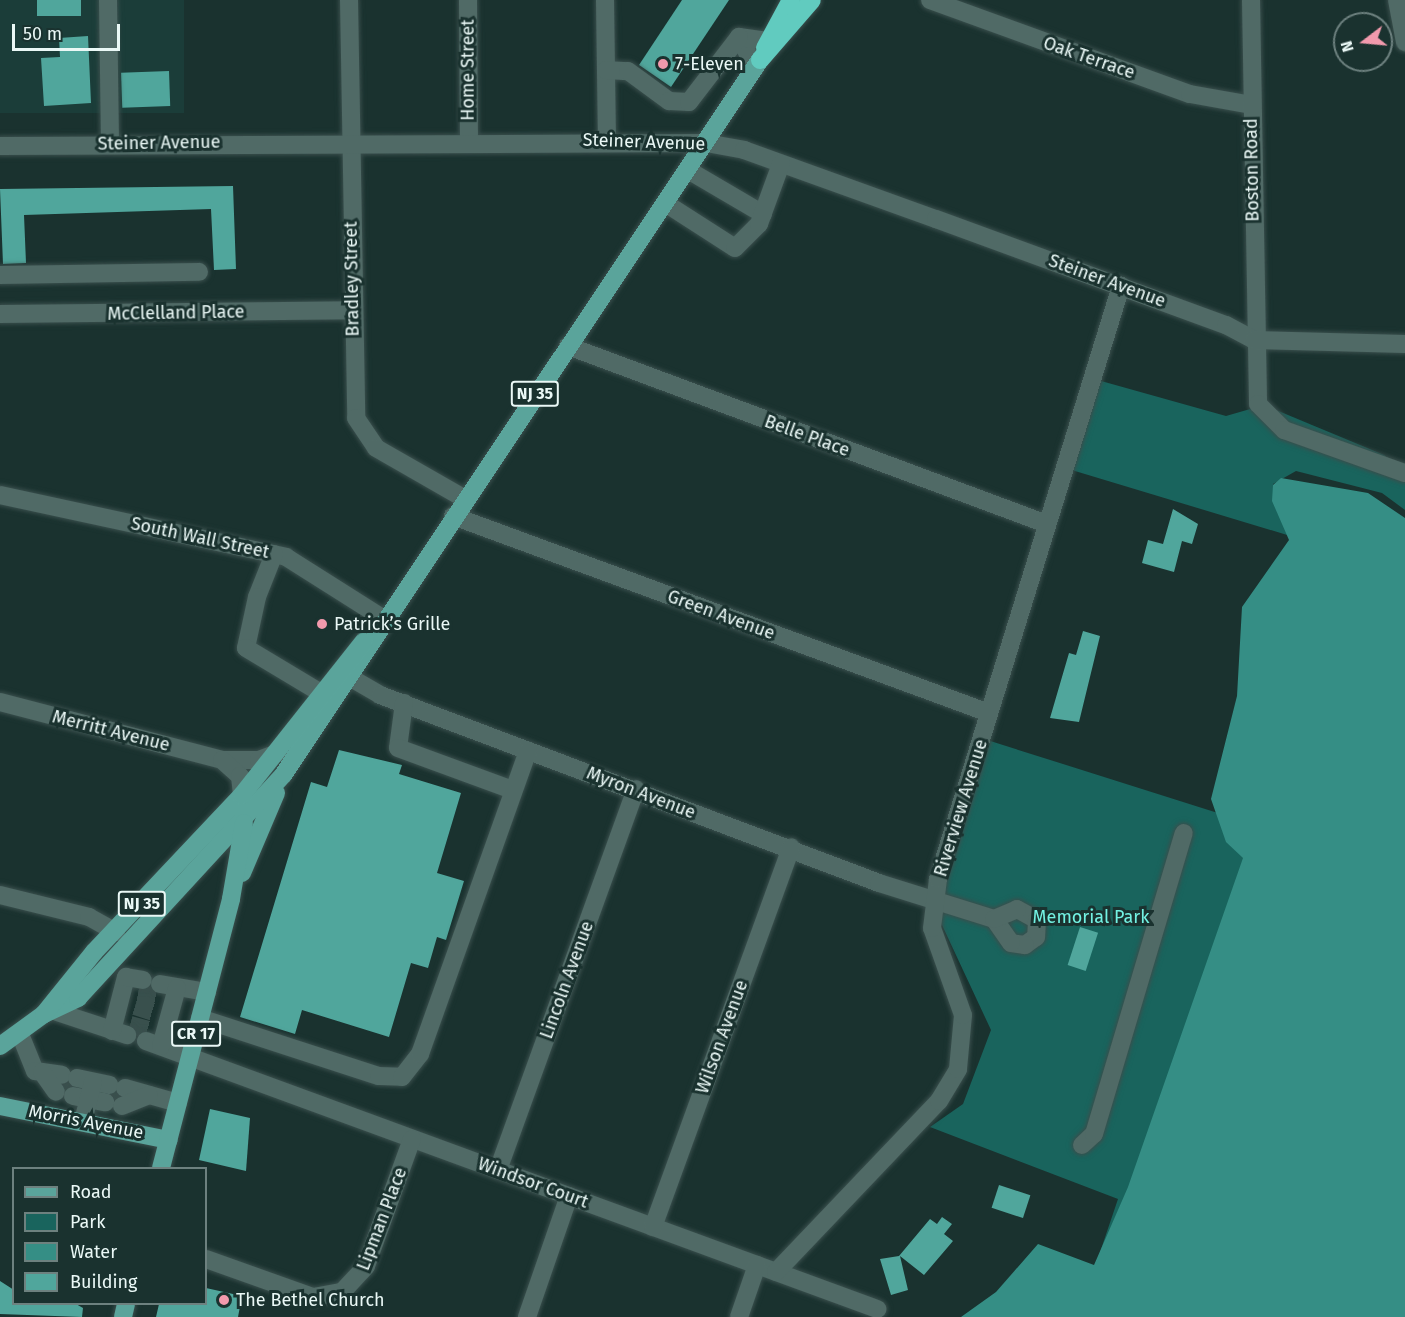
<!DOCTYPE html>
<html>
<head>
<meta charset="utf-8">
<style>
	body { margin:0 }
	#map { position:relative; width:1405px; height:1317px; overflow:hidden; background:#1a322f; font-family:"Fira Sans",sans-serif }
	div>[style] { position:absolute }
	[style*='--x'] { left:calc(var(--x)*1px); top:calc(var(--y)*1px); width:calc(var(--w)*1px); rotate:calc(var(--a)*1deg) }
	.built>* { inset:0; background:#1b3d39; transform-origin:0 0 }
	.green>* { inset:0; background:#19645d }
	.water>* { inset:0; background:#358e85 }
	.building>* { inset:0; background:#50a69c; transform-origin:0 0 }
	.minor-tunnel>* { height:18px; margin-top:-9px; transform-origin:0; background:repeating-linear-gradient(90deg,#39504d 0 18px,transparent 0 27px) }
	.roads { filter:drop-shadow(0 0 2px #3a4f4d) drop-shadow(0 0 2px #3a4f4d) }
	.minor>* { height:18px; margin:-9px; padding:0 9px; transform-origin:9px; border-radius:9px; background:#506a66 }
	.major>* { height:18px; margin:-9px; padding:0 9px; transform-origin:9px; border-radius:9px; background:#5aa49b }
	.highway>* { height:18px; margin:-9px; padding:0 9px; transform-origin:9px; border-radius:9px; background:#61cbbf }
	.dots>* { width:16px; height:16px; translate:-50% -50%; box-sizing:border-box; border:3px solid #1a322f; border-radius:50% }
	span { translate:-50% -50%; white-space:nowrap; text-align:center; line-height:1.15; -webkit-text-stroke:6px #1a322f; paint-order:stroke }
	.shield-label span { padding:2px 4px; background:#1a322f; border:2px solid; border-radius:4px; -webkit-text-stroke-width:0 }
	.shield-label { font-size:16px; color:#eaf8f6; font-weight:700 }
	.street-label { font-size:18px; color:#eaf8f6 }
	.poi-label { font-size:18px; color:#eaf8f6 }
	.left { translate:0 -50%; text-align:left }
	.park-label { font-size:18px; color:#73f2e3 }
	.legend { position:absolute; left:12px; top:1167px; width:195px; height:138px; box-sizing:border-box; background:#1a322f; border:2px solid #6d817f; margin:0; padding:8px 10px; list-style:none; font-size:18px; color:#eaf8f6 }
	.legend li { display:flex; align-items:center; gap:12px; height:30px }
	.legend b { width:30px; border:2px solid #6d817f }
	.north { position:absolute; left:1333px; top:12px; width:60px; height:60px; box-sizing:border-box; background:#1a322f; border:2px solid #6d817f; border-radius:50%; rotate:254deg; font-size:16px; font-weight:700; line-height:24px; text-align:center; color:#eaf8f6 }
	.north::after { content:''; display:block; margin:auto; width:21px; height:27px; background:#f29aad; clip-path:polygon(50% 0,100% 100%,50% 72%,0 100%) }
	.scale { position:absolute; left:12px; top:24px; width:108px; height:27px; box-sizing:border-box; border:3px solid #eaf8f6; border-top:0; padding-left:8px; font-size:18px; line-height:21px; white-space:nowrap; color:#eaf8f6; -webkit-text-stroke:4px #1a322f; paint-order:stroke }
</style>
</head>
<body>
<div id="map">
	<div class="built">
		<i style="left:0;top:0;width:184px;height:113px"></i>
	</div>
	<div class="green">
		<i style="clip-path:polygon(1094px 379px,1226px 416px,1264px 405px,1384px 455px,1405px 470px,1405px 510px,1382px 493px,1296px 471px,1273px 484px,1278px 514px,1297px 538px,1065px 468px)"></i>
		<i style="clip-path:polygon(984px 739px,1221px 814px,1257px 858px,1146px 1191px,1097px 1261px,1118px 1199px,930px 1127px,963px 1104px,991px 1030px,934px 908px)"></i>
	</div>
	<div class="water">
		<i style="clip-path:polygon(1281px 478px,1368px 493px,1405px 518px,1405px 1317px,961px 1317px,996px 1292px,1038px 1244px,1094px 1265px,1128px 1187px,1243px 858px,1226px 842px,1211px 799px,1237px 696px,1242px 607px,1289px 540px,1272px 501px,1273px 485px)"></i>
	</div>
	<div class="building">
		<i style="left:37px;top:0;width:44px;height:16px"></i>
		<i style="clip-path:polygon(682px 0,729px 0,671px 87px,639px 65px)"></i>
		<i style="clip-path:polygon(88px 36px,91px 103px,44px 106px,41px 58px,60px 57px,59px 38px)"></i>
		<i style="left:169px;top:71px;width:35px;height:48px;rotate:88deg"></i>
		<i style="clip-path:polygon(233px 186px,236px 269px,214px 270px,211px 209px,24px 215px,26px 263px,3px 264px,0 189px)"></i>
		<i style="clip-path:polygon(1173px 509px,1198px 524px,1192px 544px,1182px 541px,1174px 572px,1142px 563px,1148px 540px,1163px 544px)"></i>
		<i style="clip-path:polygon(1083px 631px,1100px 636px,1079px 722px,1050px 718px,1069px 653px,1076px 655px)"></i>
		<i style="clip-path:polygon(339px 750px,402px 765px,399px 774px,461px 793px,437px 873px,464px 881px,446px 940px,437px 937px,428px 968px,411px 963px,389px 1037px,302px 1010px,295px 1034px,240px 1017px,311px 782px,327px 787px)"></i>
		<i style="left:1080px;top:927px;width:19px;height:40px;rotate:18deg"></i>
		<i style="clip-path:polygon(210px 1109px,250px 1118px,246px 1171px,199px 1160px)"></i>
		<i style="left:999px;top:1185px;width:33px;height:24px;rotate:18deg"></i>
		<i style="clip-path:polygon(942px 1217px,952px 1224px,944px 1234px,953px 1241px,924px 1275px,900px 1256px,908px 1290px,891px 1295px,880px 1259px,899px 1256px,930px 1219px,937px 1224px)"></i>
		<i style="clip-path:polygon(0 1281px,14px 1290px,14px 1304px,76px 1304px,83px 1308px,82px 1317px,0 1314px)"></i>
		<i style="clip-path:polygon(206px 1288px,242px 1296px,238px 1317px,156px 1317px,159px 1304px,206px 1304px)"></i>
	</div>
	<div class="minor-tunnel">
		<i style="--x:138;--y:993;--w:20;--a:11"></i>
		<i style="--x:135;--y:1006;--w:20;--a:18"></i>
		<i style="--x:130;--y:1025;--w:20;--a:15"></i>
		<i style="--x:59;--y:1084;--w:16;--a:7"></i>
		<i style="--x:107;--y:1093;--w:16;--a:11"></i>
	</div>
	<div class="roads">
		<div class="minor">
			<i style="--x:108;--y:0;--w:144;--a:89.2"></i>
			<i style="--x:349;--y:0;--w:418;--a:89"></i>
			<i style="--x:356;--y:418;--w:36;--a:56"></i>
			<i style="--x:376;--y:448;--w:103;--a:29.8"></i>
			<i style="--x:468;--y:0;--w:141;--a:89.6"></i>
			<i style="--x:605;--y:0;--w:140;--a:89.2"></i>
			<i style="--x:930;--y:0;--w:276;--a:19.9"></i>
			<i style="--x:1190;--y:94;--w:62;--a:10.2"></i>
			<i style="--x:1251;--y:0;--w:404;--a:89"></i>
			<i style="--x:1258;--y:404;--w:37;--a:45"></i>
			<i style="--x:1284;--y:430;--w:128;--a:19.6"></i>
			<i style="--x:1397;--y:0;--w:43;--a:79.2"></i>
			<i style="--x:755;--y:68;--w:35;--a:-117"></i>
			<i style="--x:739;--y:37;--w:29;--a:8"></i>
			<i style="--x:606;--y:70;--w:22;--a:3"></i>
			<i style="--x:628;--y:71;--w:51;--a:36.2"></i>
			<i style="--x:669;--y:101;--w:20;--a:3"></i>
			<i style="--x:689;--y:102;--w:82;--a:-52.4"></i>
			<i style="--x:0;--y:146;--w:706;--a:-0.24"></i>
			<i style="--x:706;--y:143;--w:39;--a:10"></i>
			<i style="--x:744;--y:150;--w:204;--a:19.8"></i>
			<i style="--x:936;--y:219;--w:309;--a:20.1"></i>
			<i style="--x:1226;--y:325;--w:32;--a:28"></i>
			<i style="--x:1254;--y:340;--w:151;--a:1.5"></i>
			<i style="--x:688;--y:170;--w:87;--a:30.4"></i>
			<i style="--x:665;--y:203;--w:83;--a:32.7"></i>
			<i style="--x:735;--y:248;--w:34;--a:-45"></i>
			<i style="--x:759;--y:224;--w:64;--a:-69.9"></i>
			<i style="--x:0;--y:275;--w:199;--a:-0.9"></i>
			<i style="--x:0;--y:314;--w:353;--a:-0.6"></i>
			<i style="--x:568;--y:346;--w:511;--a:20.39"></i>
			<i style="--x:0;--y:495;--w:293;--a:12.2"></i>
			<i style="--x:286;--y:557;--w:116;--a:32.3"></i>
			<i style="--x:453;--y:516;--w:571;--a:20.18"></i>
			<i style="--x:274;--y:554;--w:46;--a:111.6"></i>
			<i style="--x:257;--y:597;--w:52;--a:102.2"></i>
			<i style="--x:246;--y:648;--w:87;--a:31"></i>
			<i style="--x:351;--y:678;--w:34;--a:30"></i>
			<i style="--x:380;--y:695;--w:533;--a:20.64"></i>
			<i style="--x:879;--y:883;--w:121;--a:17.4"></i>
			<i style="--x:0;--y:702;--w:229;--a:14.6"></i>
			<i style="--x:222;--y:760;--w:37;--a:0"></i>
			<i style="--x:259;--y:760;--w:22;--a:-21"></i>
			<i style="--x:404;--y:703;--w:45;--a:97.6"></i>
			<i style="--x:398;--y:748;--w:122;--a:20.1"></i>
			<i style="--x:222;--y:760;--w:24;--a:42"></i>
			<i style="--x:240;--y:776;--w:19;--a:84"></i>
			<i style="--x:0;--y:895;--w:92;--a:13.9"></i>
			<i style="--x:89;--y:917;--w:31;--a:29"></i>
			<i style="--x:1017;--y:909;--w:23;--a:29"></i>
			<i style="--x:1037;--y:920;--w:17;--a:93"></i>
			<i style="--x:1036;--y:937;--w:14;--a:144"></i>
			<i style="--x:1025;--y:945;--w:14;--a:-172"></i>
			<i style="--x:1011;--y:943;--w:29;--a:-125"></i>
			<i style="--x:994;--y:919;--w:25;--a:-23"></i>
			<i style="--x:160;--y:984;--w:48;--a:9.7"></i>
			<i style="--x:57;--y:1012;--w:74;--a:18.2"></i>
			<i style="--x:200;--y:1018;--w:188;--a:18"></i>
			<i style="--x:379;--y:1076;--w:23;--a:2"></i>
			<i style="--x:402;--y:1077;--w:29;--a:-52"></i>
			<i style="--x:420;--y:1054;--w:322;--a:-70.4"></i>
			<i style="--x:112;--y:1031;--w:56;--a:-75.5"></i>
			<i style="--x:126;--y:977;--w:17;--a:10"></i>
			<i style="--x:20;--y:1034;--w:40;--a:68"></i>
			<i style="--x:35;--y:1071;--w:27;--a:8"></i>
			<i style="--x:146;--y:1041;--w:779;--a:20.13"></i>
			<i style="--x:161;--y:1046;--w:60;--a:-74.6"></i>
			<i style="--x:42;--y:1072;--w:24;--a:55"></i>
			<i style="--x:77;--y:1078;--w:33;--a:12"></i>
			<i style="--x:125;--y:1088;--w:55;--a:15.8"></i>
			<i style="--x:73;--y:1096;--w:33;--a:11"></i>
			<i style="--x:122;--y:1106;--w:29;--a:-22"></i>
			<i style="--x:83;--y:1121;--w:40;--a:-75.6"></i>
			<i style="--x:1082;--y:1145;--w:16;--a:-43"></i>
			<i style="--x:1094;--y:1134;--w:314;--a:-73.4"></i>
			<i style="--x:498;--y:1170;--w:405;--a:-70.1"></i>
			<i style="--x:653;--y:1227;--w:404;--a:-70"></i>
			<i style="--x:206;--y:1259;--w:114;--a:19.6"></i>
			<i style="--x:313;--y:1297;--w:29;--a:-10"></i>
			<i style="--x:342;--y:1292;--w:35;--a:-47"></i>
			<i style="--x:366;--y:1266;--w:135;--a:-70.1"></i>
			<i style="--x:776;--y:1272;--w:236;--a:-46.4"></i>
			<i style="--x:939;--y:1101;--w:37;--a:-59"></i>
			<i style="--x:958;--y:1069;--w:54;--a:-84.7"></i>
			<i style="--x:963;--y:1015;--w:92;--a:-109.6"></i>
			<i style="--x:932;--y:928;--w:49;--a:-83"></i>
			<i style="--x:938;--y:879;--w:621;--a:-72.85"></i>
			<i style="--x:527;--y:1317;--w:128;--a:-70.9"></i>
			<i style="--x:739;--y:1317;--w:55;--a:-70.9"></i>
		</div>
		<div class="major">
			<i style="--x:242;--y:873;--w:87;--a:-67"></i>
			<i style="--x:44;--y:1014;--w:38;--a:-25"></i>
			<i style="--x:78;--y:998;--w:304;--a:-47.4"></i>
			<i style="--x:284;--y:774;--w:858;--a:-56.31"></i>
			<i style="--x:0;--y:1046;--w:54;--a:-36"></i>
			<i style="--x:44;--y:1014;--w:80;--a:-51.1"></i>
			<i style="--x:94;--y:952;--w:216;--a:-46.7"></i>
			<i style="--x:242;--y:795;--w:196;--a:-51.6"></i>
			<i style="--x:0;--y:1106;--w:172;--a:11.4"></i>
			<i style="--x:161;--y:1168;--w:278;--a:-75.4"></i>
			<i style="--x:231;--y:899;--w:77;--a:-80.3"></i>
			<i style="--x:123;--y:1317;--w:13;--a:-77"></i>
		</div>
		<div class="highway">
			<i style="--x:765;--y:48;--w:55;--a:-61.6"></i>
			<i style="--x:760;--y:60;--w:79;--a:-49.1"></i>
		</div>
	</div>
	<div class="dots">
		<i style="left:663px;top:64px;background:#f29aad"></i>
		<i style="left:322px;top:624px;background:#f29aad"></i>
		<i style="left:224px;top:1300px;background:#f29aad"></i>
	</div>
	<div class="shield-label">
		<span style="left:535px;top:394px">NJ 35</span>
		<span style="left:142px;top:904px">NJ 35</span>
		<span style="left:196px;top:1034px">CR 17</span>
	</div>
	<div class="street-label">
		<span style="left:1089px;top:58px;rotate:19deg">Oak Terrace</span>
		<span style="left:468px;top:70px;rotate:-90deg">Home Street</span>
		<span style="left:644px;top:142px;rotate:2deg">Steiner Avenue</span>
		<span style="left:159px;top:143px;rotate:-1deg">Steiner Avenue</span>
		<span style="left:1252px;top:170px;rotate:-91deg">Boston Road</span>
		<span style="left:352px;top:279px;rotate:-91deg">Bradley Street</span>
		<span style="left:1107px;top:281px;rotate:20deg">Steiner Avenue</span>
		<span style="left:176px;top:313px;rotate:-1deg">McClelland Place</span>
		<span style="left:807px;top:436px;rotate:20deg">Belle Place</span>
		<span style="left:200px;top:538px;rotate:12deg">South Wall Street</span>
		<span style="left:721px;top:615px;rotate:20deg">Green Avenue</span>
		<span style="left:111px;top:731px;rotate:14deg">Merritt Avenue</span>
		<span style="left:641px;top:793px;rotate:21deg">Myron Avenue</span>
		<span style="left:961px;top:808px;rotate:-73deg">Riverview Avenue</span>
		<span style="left:567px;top:980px;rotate:-70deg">Lincoln Avenue</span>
		<span style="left:722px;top:1037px;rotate:-70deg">Wilson Avenue</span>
		<span style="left:86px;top:1122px;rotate:11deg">Morris Avenue</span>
		<span style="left:533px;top:1183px;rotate:20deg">Windsor Court</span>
		<span style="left:382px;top:1219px;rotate:-69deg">Lipman Place</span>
	</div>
	<div class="poi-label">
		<span class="left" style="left:675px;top:64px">7-Eleven</span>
		<span class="left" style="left:334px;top:624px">Patrick’s Grille</span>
		<span class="left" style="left:236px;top:1300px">The Bethel Church</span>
	</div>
	<div class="park-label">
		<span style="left:1091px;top:917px">Memorial Park</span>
	</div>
	<ul class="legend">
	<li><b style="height:8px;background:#5aa49b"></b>Road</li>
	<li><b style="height:16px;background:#19645d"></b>Park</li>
	<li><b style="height:16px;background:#358e85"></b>Water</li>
	<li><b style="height:16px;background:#50a69c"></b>Building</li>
	</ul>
	<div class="north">N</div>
	<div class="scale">50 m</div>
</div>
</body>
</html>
